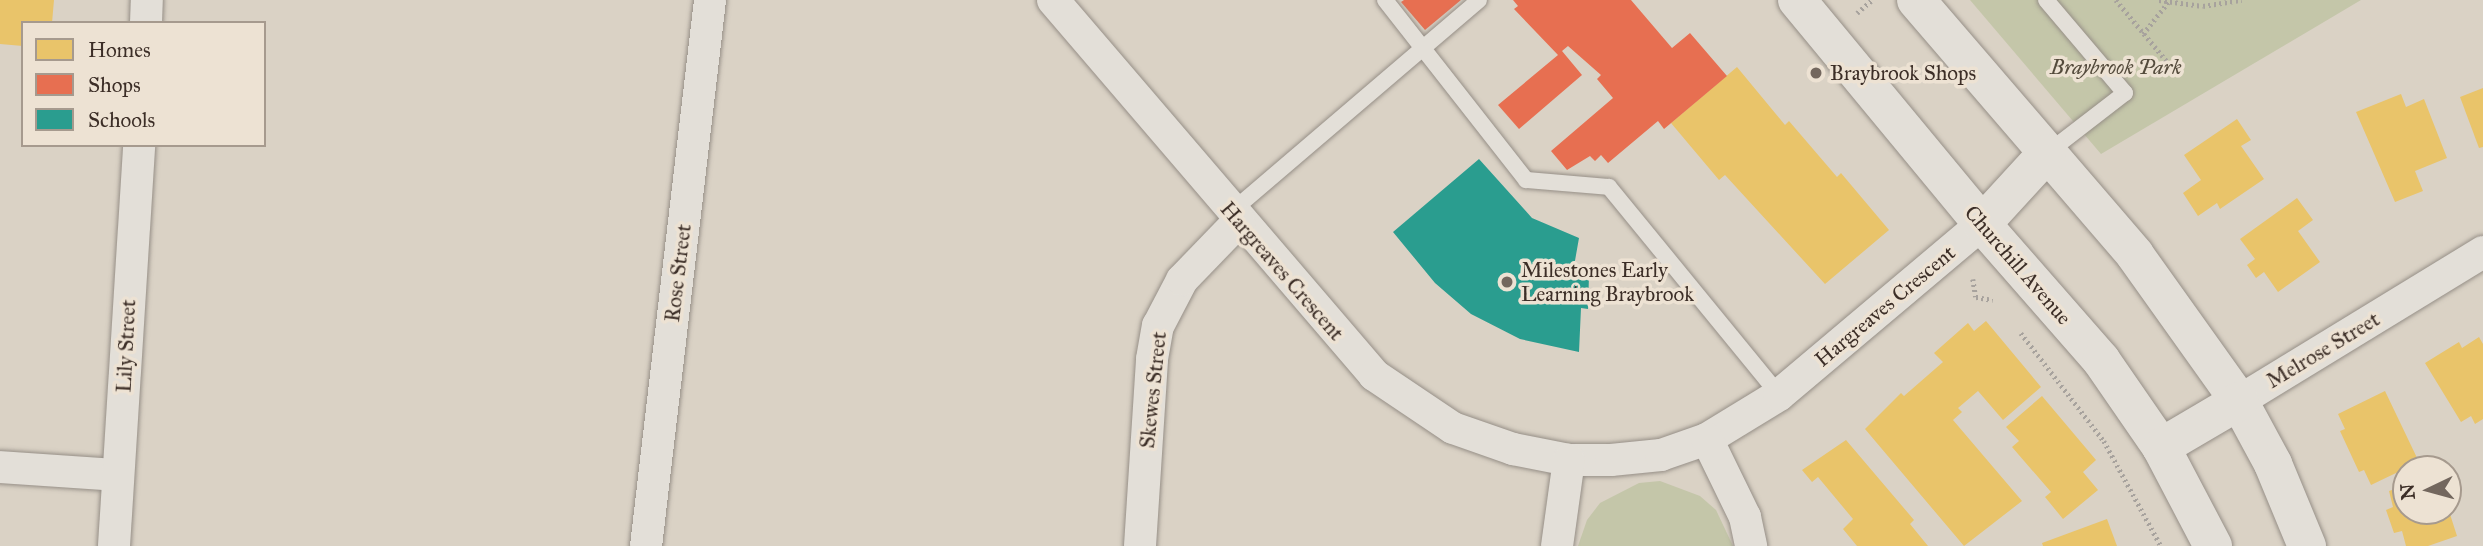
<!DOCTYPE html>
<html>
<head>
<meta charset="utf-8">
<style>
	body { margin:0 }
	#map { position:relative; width:2483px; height:546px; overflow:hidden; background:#dad2c5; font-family:"IM FELL Great Primer",serif }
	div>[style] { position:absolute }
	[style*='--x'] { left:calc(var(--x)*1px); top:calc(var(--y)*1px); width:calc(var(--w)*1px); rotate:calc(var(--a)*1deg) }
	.green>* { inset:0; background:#c4c6a9 }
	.homes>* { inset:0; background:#e9c46a }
	.shops>* { inset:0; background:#e76f51 }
	.schools>* { inset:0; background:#2a9d8f }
	.path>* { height:4.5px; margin-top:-2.25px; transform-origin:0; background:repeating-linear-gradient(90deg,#a7a29d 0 2px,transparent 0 5.5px) }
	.roads { filter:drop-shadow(0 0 2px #968f87) drop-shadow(0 0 2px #968f87) }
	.service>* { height:16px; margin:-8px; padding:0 8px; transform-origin:8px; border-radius:8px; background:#e3dfd8 }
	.minor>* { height:32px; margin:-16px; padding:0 16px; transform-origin:16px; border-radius:16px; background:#e3dfd8 }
	.secondary>* { height:38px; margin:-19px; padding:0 19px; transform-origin:19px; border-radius:19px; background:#e3dfd8 }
	.dots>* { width:19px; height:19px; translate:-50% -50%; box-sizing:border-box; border:4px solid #ede2d3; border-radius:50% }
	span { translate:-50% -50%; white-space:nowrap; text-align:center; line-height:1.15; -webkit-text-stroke:7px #ede2d3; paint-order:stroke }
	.park-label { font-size:21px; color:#544b3c; font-style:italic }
	.poi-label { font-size:21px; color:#3c2e27 }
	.left { translate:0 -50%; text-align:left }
	.street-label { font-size:21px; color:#3c2e27 }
	.legend { position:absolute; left:21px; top:21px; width:245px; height:126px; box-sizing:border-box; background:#ede2d3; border:2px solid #a69a8e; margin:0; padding:9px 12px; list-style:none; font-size:21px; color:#3c2e27 }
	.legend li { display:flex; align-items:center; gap:14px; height:35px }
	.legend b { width:35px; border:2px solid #a69a8e }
	.north { position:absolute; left:2392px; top:455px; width:70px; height:70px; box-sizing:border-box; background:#ede2d3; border:2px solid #a69a8e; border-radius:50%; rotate:265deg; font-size:19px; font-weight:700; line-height:28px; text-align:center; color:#3c2e27 }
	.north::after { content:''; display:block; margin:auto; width:24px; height:32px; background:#73675e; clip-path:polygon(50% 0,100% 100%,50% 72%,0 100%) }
</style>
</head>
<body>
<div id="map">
	<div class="green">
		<i style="clip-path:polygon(1970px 0,2361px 0,2101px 154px)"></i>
		<i style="clip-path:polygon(1660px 481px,1700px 496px,1716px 510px,1733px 546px,1578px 546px,1587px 520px,1600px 503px,1639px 483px)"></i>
	</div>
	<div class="homes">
		<i style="clip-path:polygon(0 0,54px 0,52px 23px,23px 23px,23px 46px,0 44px)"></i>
		<i style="clip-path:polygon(1737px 67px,1785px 125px,1789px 121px,1837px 177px,1841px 173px,1889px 230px,1825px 284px,1725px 175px,1719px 180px,1671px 123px)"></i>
		<i style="clip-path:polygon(2483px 88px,2483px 147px,2479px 148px,2460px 97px)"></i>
		<i style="clip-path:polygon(2401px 94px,2406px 107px,2424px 99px,2447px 158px,2415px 171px,2423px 191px,2395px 202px,2356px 112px)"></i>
		<i style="clip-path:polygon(2237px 119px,2251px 140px,2241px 146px,2264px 179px,2220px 209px,2217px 203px,2198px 216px,2183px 193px,2201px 180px,2184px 155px)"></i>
		<i style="clip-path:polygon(2297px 198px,2313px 220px,2298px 231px,2320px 262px,2278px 292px,2264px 272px,2256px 278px,2247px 265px,2255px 259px,2240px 239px)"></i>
		<i style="clip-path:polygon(1986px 321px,2041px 387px,2003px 420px,1978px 391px,1958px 408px,1962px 412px,1953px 420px,2022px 501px,1964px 546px,1865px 429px,1901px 393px,1904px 396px,1943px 362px,1934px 353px,1968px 323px,1974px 331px)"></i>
		<i style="clip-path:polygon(2479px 337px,2483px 344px,2483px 419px,2475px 424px,2471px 416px,2461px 422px,2425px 363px,2459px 342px,2462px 348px)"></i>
		<i style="clip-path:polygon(2385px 391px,2419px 462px,2371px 485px,2364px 470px,2359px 472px,2340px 431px,2345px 429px,2338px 414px)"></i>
		<i style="clip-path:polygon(2042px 396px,2096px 460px,2083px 472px,2098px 490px,2063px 519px,2045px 497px,2051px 492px,2012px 447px,2019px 441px,2006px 427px)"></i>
		<i style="clip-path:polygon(1846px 440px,1914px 520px,1910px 524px,1928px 546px,1857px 546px,1843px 529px,1853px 519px,1818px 477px,1812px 482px,1802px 470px)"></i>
		<i style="clip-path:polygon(2453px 467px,2461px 492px,2448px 496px,2448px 469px)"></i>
		<i style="clip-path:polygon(2406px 485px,2406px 511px,2449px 511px,2457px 536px,2428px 546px,2406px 546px,2402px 531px,2394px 533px,2386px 510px,2393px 507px,2389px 491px)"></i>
		<i style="clip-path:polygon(2107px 519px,2117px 546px,2043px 546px,2042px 543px)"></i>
	</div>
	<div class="shops">
		<i style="clip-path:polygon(1404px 0,1461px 0,1425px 30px,1401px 2px)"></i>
		<i style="clip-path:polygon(1513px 0,1631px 0,1672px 48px,1690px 33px,1727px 76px,1664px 129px,1658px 121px,1608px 163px,1601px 155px,1595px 161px,1590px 156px,1567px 170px,1551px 151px,1613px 98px,1597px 79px,1601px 75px,1568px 46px,1562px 51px,1582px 75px,1519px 129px,1498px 105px,1558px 55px,1514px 9px,1518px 6px)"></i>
	</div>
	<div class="schools">
		<i style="clip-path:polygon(1479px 159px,1532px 218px,1579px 238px,1573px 272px,1589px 275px,1588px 309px,1581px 308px,1579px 352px,1520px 339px,1471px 314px,1435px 283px,1393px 232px)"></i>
	</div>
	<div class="path">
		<i style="--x:2116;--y:0;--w:92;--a:50.3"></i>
		<i style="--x:2159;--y:0;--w:44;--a:7.8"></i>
		<i style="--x:2203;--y:6;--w:39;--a:-9"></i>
		<i style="--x:1857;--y:13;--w:20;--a:-41"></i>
		<i style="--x:2143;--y:34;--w:42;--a:-51.8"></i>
		<i style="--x:1973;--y:279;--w:18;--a:81"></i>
		<i style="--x:1976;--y:297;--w:17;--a:10"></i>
		<i style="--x:2021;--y:333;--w:136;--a:52.5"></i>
		<i style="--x:2104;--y:441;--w:119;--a:61.5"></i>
	</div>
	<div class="roads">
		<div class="service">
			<i style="--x:1385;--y:0;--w:229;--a:51.9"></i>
			<i style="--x:1526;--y:180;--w:83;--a:4.8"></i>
			<i style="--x:1609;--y:187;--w:269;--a:50.7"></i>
			<i style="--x:2046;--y:0;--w:122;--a:49.7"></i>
			<i style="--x:2125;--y:93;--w:98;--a:142.4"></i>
			<i style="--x:1231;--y:212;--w:326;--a:-40.5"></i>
		</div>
		<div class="minor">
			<i style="--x:1053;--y:0;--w:494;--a:49.4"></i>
			<i style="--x:1374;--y:375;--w:95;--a:33.9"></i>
			<i style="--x:1453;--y:428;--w:64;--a:19.3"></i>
			<i style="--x:1513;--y:449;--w:57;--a:11.1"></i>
			<i style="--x:1569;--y:460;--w:42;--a:0"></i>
			<i style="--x:1611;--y:460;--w:50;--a:-5.7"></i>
			<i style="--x:1661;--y:455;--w:49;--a:-19.2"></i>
			<i style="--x:1707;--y:439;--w:84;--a:-31.4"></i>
			<i style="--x:1779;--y:395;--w:265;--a:-40.1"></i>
			<i style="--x:146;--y:23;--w:23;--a:-88"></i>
			<i style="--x:2239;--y:401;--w:286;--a:-31.4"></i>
			<i style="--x:1707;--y:439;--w:87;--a:64"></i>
			<i style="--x:1745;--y:517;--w:30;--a:78"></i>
			<i style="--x:0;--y:467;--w:118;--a:3.9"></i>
			<i style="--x:114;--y:546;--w:402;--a:-86.4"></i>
			<i style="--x:646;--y:546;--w:550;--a:-83.31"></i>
			<i style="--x:1140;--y:546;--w:187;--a:-86.3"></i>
			<i style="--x:1152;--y:359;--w:34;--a:-80"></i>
			<i style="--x:1158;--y:326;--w:52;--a:-62.4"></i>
			<i style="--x:1182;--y:280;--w:82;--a:-46"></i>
			<i style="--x:1557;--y:546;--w:87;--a:-82.1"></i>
		</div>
		<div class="secondary">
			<i style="--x:1797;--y:0;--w:291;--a:50.4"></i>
			<i style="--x:1982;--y:224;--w:181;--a:48.8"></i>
			<i style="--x:2101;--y:360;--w:106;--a:55.4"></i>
			<i style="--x:2161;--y:447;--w:112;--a:62.3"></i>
			<i style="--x:1916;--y:0;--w:336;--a:49.3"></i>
			<i style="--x:2135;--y:255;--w:179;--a:54.5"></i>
			<i style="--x:2239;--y:401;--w:72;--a:61.6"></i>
			<i style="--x:2273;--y:464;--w:89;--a:67.5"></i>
			<i style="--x:1982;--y:224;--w:96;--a:-47.5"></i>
			<i style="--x:2161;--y:447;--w:91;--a:-30.5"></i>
		</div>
	</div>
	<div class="dots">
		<i style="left:1816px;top:73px;background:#73675e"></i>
		<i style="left:1507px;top:282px;background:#73675e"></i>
	</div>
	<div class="park-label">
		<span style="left:2116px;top:67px">Braybrook Park</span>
	</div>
	<div class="poi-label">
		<span class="left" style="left:1830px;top:73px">Braybrook Shops</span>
		<span class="left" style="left:1521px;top:282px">Milestones Early<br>Learning Braybrook</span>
	</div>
	<div class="street-label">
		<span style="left:2018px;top:265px;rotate:49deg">Churchill Avenue</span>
		<span style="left:1282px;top:271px;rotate:49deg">Hargreaves Crescent</span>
		<span style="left:678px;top:273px;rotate:-83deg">Rose Street</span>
		<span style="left:1885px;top:306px;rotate:-40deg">Hargreaves Crescent</span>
		<span style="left:126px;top:346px;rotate:-87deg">Lily Street</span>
		<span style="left:2323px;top:350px;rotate:-31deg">Melrose Street</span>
		<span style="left:1153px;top:390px;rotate:-84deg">Skewes Street</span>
	</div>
	<ul class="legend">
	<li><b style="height:19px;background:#e9c46a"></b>Homes</li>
	<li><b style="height:19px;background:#e76f51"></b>Shops</li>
	<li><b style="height:19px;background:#2a9d8f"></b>Schools</li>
	</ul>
	<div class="north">N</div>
</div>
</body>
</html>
